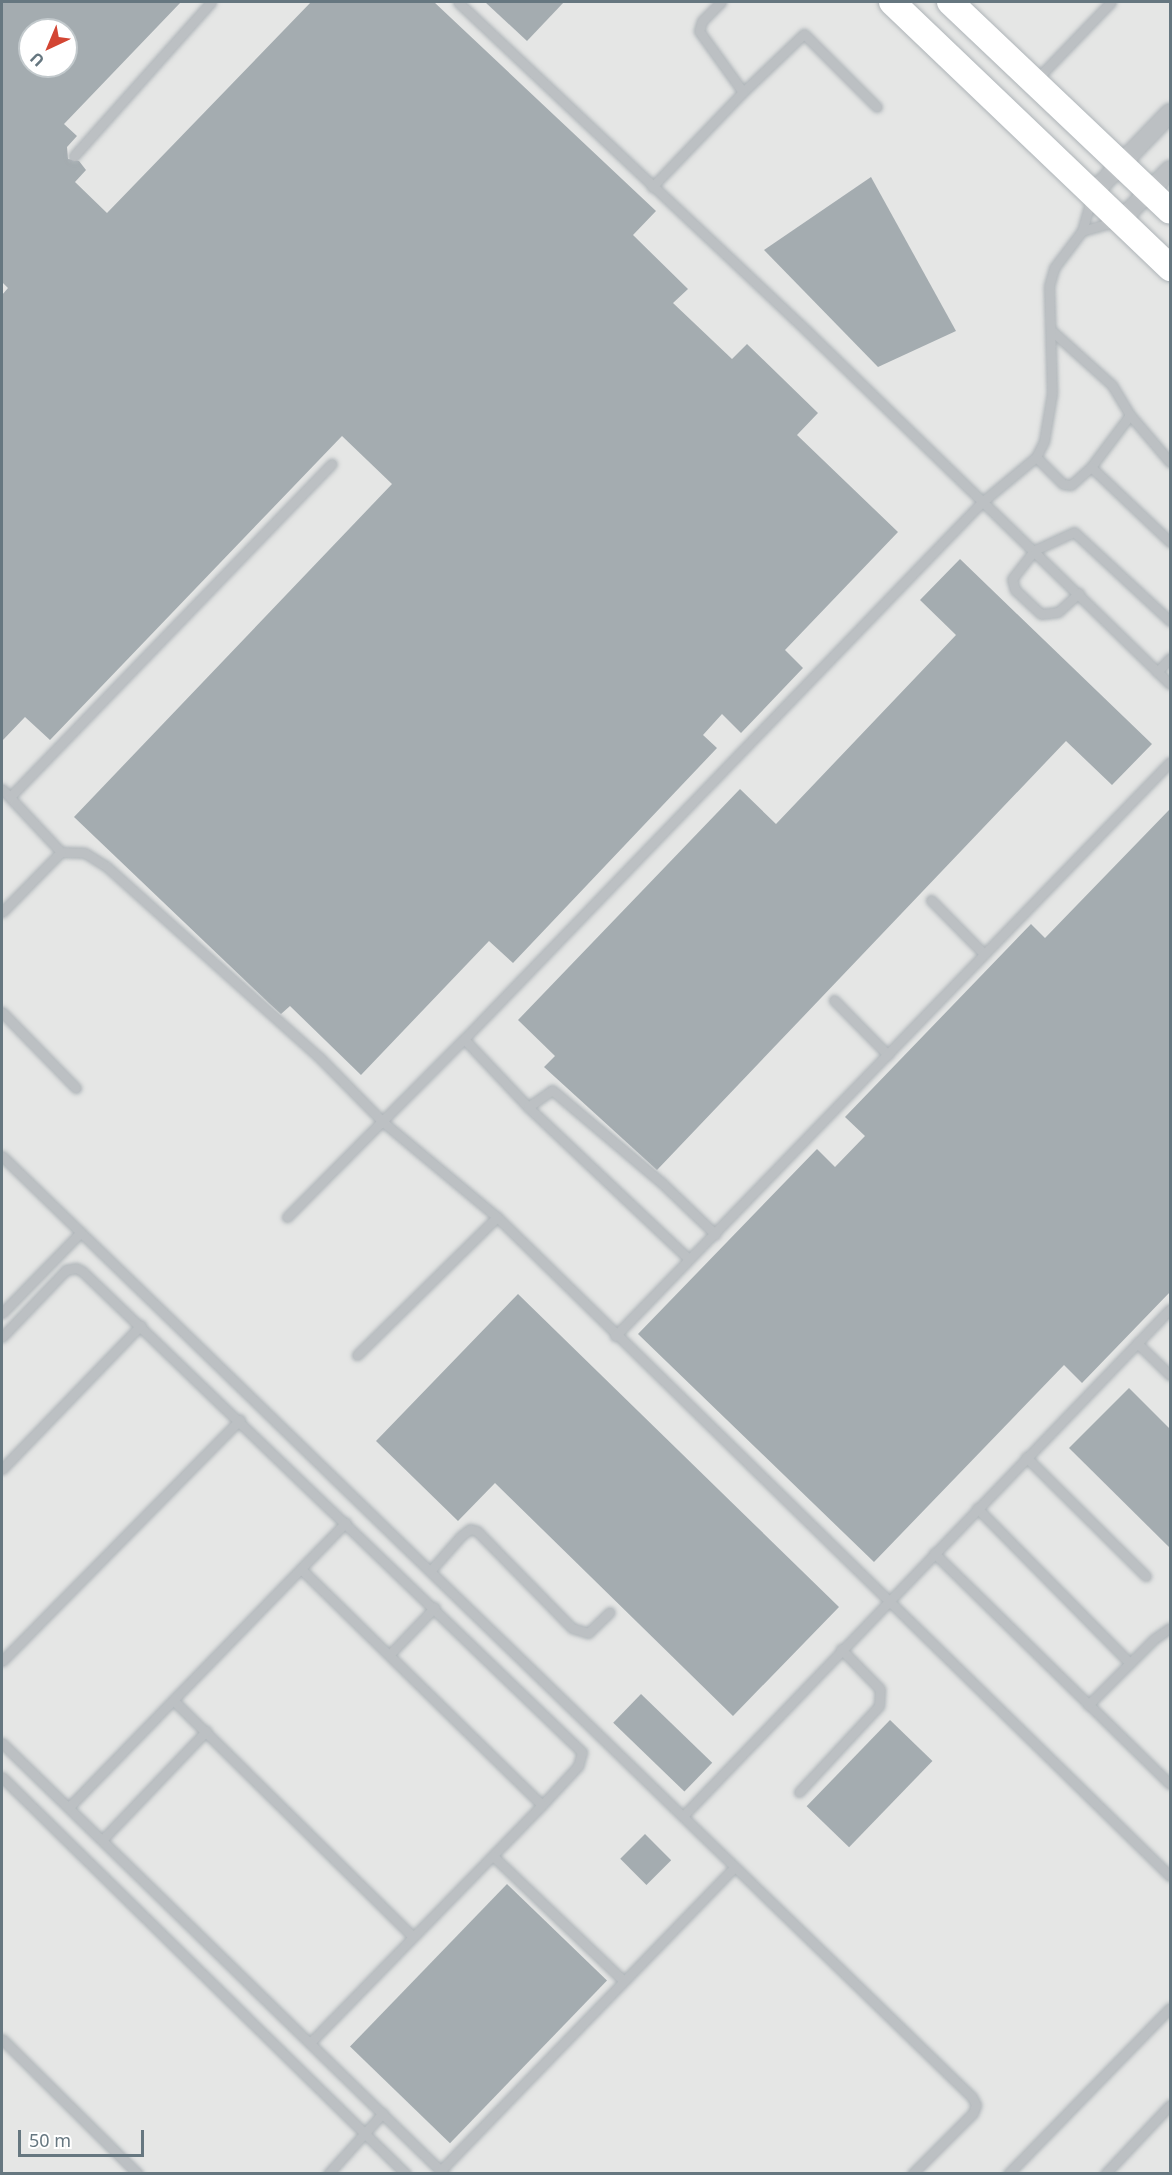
<!DOCTYPE html>
<html>
<head>
<meta charset="utf-8">
<style>
	body { margin:0 }
	#map { position:relative; width:1172px; height:2175px; overflow:hidden; background:#f5f4f1; font-family:"Noto Sans",sans-serif }
	div>[style] { position:absolute }
	[style*='--x'] { left:calc(var(--x)*1px); top:calc(var(--y)*1px); width:calc(var(--w)*1px); rotate:calc(var(--a)*1deg) }
	.built>* { inset:0; background:#e5e6e5 }
	.building>* { inset:0; background:#a4acb0; transform-origin:0 0 }
	.roads { filter:drop-shadow(0 0 2px #aeb4b8) drop-shadow(0 0 2px #aeb4b8) }
	.lane>* { height:9px; margin:-4.5px; padding:0 4.5px; transform-origin:4.5px; border-radius:4.5px; background:#bcc0c3 }
	.street>* { height:18px; margin:-9px; padding:0 9px; transform-origin:9px; border-radius:9px; background:#bcc0c3 }
	.secondary>* { height:26px; margin:-13px; padding:0 13px; transform-origin:13px; border-radius:13px; background:#fff }
	span { translate:-50% -50%; white-space:nowrap; text-align:center; line-height:1.15; -webkit-text-stroke:6px #fff; paint-order:stroke }
	.frame { position:absolute; inset:0; border:3px solid #667780; pointer-events:none }
	.north { position:absolute; left:18px; top:18px; width:60px; height:60px; box-sizing:border-box; background:#fff; border:2px solid #c2c9cc; border-radius:50%; rotate:224deg; font-size:16px; font-weight:700; line-height:24px; text-align:center; color:#667780 }
	.north::after { content:''; display:block; margin:auto; width:21px; height:27px; background:#d34533; clip-path:polygon(50% 0,100% 100%,50% 72%,0 100%) }
	.scale { position:absolute; left:18px; top:2130px; width:126px; height:27px; box-sizing:border-box; border:3px solid #667780; border-top:0; padding-left:8px; font-size:18px; line-height:21px; white-space:nowrap; color:#667780; -webkit-text-stroke:4px #fff; paint-order:stroke }
</style>
</head>
<body>
<div id="map">
	<div class="built">
		<i style="clip-path:polygon(evenodd,2px 2px,1170px 2px,1170px 2173px,2px 2174px,2px 2px,30px 30px,66px 30px,66px 66px,30px 66px,30px 30px)"></i>
	</div>
	<div class="building">
		<i style="clip-path:polygon(evenodd,2px 2px,181px 2px,64px 124px,77px 136px,67px 147px,68px 159px,79px 161px,86px 170px,75px 182px,107px 213px,311px 2px,434px 2px,656px 211px,633px 235px,688px 289px,673px 303px,732px 359px,747px 344px,818px 413px,797px 435px,898px 532px,785px 650px,803px 668px,741px 733px,722px 714px,703px 735px,717px 748px,513px 963px,489px 941px,361px 1075px,290px 1006px,281px 1014px,270px 1004px,74px 817px,392px 484px,342px 436px,50px 740px,25px 717px,2px 741px,2px 295px,8px 288px,2px 282px,2px 2px,30px 30px,66px 30px,66px 66px,30px 66px,30px 30px)"></i>
		<i style="clip-path:polygon(485px 2px,564px 2px,527px 41px)"></i>
		<i style="clip-path:polygon(871px 177px,956px 331px,878px 367px,764px 250px)"></i>
		<i style="clip-path:polygon(960px 559px,1152px 744px,1112px 785px,1066px 741px,657px 1170px,544px 1067px,555px 1056px,518px 1020px,740px 789px,776px 824px,956px 635px,920px 600px)"></i>
		<i style="clip-path:polygon(1170px 809px,1170px 1292px,1082px 1383px,1064px 1365px,874px 1562px,638px 1334px,817px 1149px,835px 1167px,865px 1136px,845px 1117px,1031px 924px,1045px 938px)"></i>
		<i style="clip-path:polygon(518px 1294px,839px 1607px,733px 1716px,495px 1483px,458px 1521px,376px 1441px)"></i>
		<i style="clip-path:polygon(1129px 1388px,1170px 1429px,1170px 1548px,1069px 1448px)"></i>
		<i style="left:641px;top:1694px;width:99px;height:40px;rotate:44deg"></i>
		<i style="left:890px;top:1720px;width:59px;height:120px;rotate:44deg"></i>
		<i style="left:645px;top:1834px;width:37px;height:35px;rotate:45deg"></i>
		<i style="left:507px;top:1884px;width:139px;height:226px;rotate:44deg"></i>
	</div>
	<div class="roads">
		<div class="lane">
			<i style="--x:458;--y:2;--w:480;--a:43.3"></i>
			<i style="--x:807;--y:331;--w:506;--a:44.2"></i>
			<i style="--x:1036;--y:80;--w:108;--a:-46.1"></i>
			<i style="--x:743;--y:92;--w:84;--a:-43.6"></i>
			<i style="--x:804;--y:34;--w:103;--a:45"></i>
			<i style="--x:74;--y:156;--w:206;--a:-48.3"></i>
			<i style="--x:652;--y:187;--w:132;--a:-46.2"></i>
			<i style="--x:743;--y:92;--w:75;--a:-125.8"></i>
			<i style="--x:699;--y:31;--w:10;--a:-73"></i>
			<i style="--x:702;--y:21;--w:27;--a:-45"></i>
			<i style="--x:1082;--y:231;--w:36;--a:-16"></i>
			<i style="--x:1130;--y:415;--w:62;--a:49.6"></i>
			<i style="--x:1036;--y:457;--w:38;--a:45"></i>
			<i style="--x:1063;--y:484;--w:8;--a:7"></i>
			<i style="--x:1071;--y:485;--w:27;--a:-42"></i>
			<i style="--x:1091;--y:467;--w:65;--a:-53.1"></i>
			<i style="--x:1130;--y:415;--w:35;--a:-121"></i>
			<i style="--x:1112;--y:385;--w:82;--a:-138"></i>
			<i style="--x:1091;--y:467;--w:109;--a:43.5"></i>
			<i style="--x:1079;--y:593;--w:28;--a:138"></i>
			<i style="--x:1058;--y:612;--w:17;--a:173"></i>
			<i style="--x:1041;--y:614;--w:35;--a:-137"></i>
			<i style="--x:1015;--y:590;--w:11;--a:-105"></i>
			<i style="--x:1012;--y:579;--w:37;--a:-52"></i>
			<i style="--x:1035;--y:550;--w:43;--a:-24.8"></i>
			<i style="--x:1074;--y:532;--w:131;--a:42.8"></i>
			<i style="--x:1157;--y:672;--w:19;--a:-47"></i>
			<i style="--x:2;--y:789;--w:86;--a:46.9"></i>
			<i style="--x:61;--y:852;--w:24;--a:2"></i>
			<i style="--x:85;--y:853;--w:25;--a:32"></i>
			<i style="--x:106;--y:866;--w:286;--a:41.9"></i>
			<i style="--x:319;--y:1057;--w:91;--a:45.4"></i>
			<i style="--x:383;--y:1122;--w:148;--a:39.8"></i>
			<i style="--x:497;--y:1217;--w:942;--a:44.4"></i>
			<i style="--x:10;--y:797;--w:463;--a:-46"></i>
			<i style="--x:931;--y:900;--w:76;--a:45.5"></i>
			<i style="--x:2;--y:912;--w:84;--a:-45.5"></i>
			<i style="--x:834;--y:1000;--w:77;--a:45.5"></i>
			<i style="--x:2;--y:1012;--w:106;--a:45.8"></i>
			<i style="--x:464;--y:1039;--w:93;--a:46.7"></i>
			<i style="--x:528;--y:1107;--w:221;--a:43.4"></i>
			<i style="--x:528;--y:1107;--w:29;--a:-35"></i>
			<i style="--x:552;--y:1090;--w:144;--a:40.2"></i>
			<i style="--x:662;--y:1183;--w:74;--a:43.9"></i>
			<i style="--x:2;--y:1156;--w:1351;--a:44.13"></i>
			<i style="--x:972;--y:2097;--w:9;--a:63"></i>
			<i style="--x:976;--y:2105;--w:9;--a:111"></i>
			<i style="--x:973;--y:2113;--w:86;--a:135"></i>
			<i style="--x:287;--y:1217;--w:251;--a:-45.2"></i>
			<i style="--x:464;--y:1039;--w:746;--a:-46.03"></i>
			<i style="--x:982;--y:502;--w:70;--a:-39.8"></i>
			<i style="--x:1036;--y:457;--w:18;--a:-63"></i>
			<i style="--x:1044;--y:441;--w:49;--a:-80.5"></i>
			<i style="--x:1052;--y:393;--w:107;--a:-91.6"></i>
			<i style="--x:1049;--y:286;--w:19;--a:-74"></i>
			<i style="--x:1054;--y:268;--w:46;--a:-52.9"></i>
			<i style="--x:1082;--y:231;--w:35;--a:-74"></i>
			<i style="--x:2;--y:1313;--w:113;--a:-45.7"></i>
			<i style="--x:615;--y:1336;--w:798;--a:-45.96"></i>
			<i style="--x:2;--y:1337;--w:93;--a:-46.3"></i>
			<i style="--x:66;--y:1270;--w:10;--a:-11"></i>
			<i style="--x:76;--y:1268;--w:7;--a:27"></i>
			<i style="--x:82;--y:1271;--w:694;--a:43.89"></i>
			<i style="--x:582;--y:1752;--w:15;--a:106"></i>
			<i style="--x:578;--y:1766;--w:53;--a:132.7"></i>
			<i style="--x:542;--y:1805;--w:331;--a:134.3"></i>
			<i style="--x:1137;--y:1343;--w:46;--a:44.1"></i>
			<i style="--x:357;--y:1355;--w:197;--a:-44.6"></i>
			<i style="--x:1026;--y:1457;--w:169;--a:44.8"></i>
			<i style="--x:2;--y:1469;--w:200;--a:-46"></i>
			<i style="--x:977;--y:1508;--w:218;--a:45.4"></i>
			<i style="--x:934;--y:1553;--w:330;--a:44.4"></i>
			<i style="--x:301;--y:1569;--w:337;--a:44.4"></i>
			<i style="--x:431;--y:1570;--w:45;--a:-48.6"></i>
			<i style="--x:461;--y:1536;--w:11;--a:-38"></i>
			<i style="--x:470;--y:1529;--w:7;--a:16"></i>
			<i style="--x:477;--y:1531;--w:136;--a:45.6"></i>
			<i style="--x:572;--y:1628;--w:17;--a:17"></i>
			<i style="--x:588;--y:1633;--w:30;--a:-44"></i>
			<i style="--x:389;--y:1655;--w:66;--a:-46.2"></i>
			<i style="--x:2;--y:1661;--w:339;--a:-45.4"></i>
			<i style="--x:174;--y:1701;--w:336;--a:44.6"></i>
			<i style="--x:1088;--y:1705;--w:93;--a:-45"></i>
			<i style="--x:1154;--y:1639;--w:19;--a:-35"></i>
			<i style="--x:2;--y:1743;--w:617;--a:44.28"></i>
			<i style="--x:2;--y:1777;--w:566;--a:44.5"></i>
			<i style="--x:799;--y:1792;--w:117;--a:-47.1"></i>
			<i style="--x:879;--y:1706;--w:17;--a:-87"></i>
			<i style="--x:880;--y:1689;--w:56;--a:-134.3"></i>
			<i style="--x:69;--y:1807;--w:397;--a:-45.8"></i>
			<i style="--x:683;--y:1816;--w:703;--a:-46.15"></i>
			<i style="--x:102;--y:1840;--w:151;--a:-46.3"></i>
			<i style="--x:493;--y:1856;--w:181;--a:43.7"></i>
			<i style="--x:2;--y:2039;--w:192;--a:44.8"></i>
			<i style="--x:441;--y:2170;--w:421;--a:-45.9"></i>
			<i style="--x:328;--y:2174;--w:82;--a:-48"></i>
			<i style="--x:1008;--y:2174;--w:232;--a:-45.7"></i>
			<i style="--x:1105;--y:2174;--w:95;--a:-46.7"></i>
		</div>
		<div class="street">
			<i style="--x:1093;--y:193;--w:111;--a:-46.1"></i>
			<i style="--x:1121;--y:220;--w:70;--a:-45.6"></i>
		</div>
		<div class="secondary">
			<i style="--x:892;--y:2;--w:385;--a:43.7"></i>
			<i style="--x:950;--y:2;--w:303;--a:43.5"></i>
		</div>
	</div>
	<div class="frame"></div>
	<div class="north">U</div>
	<div class="scale">50 m</div>
</div>
</body>
</html>
